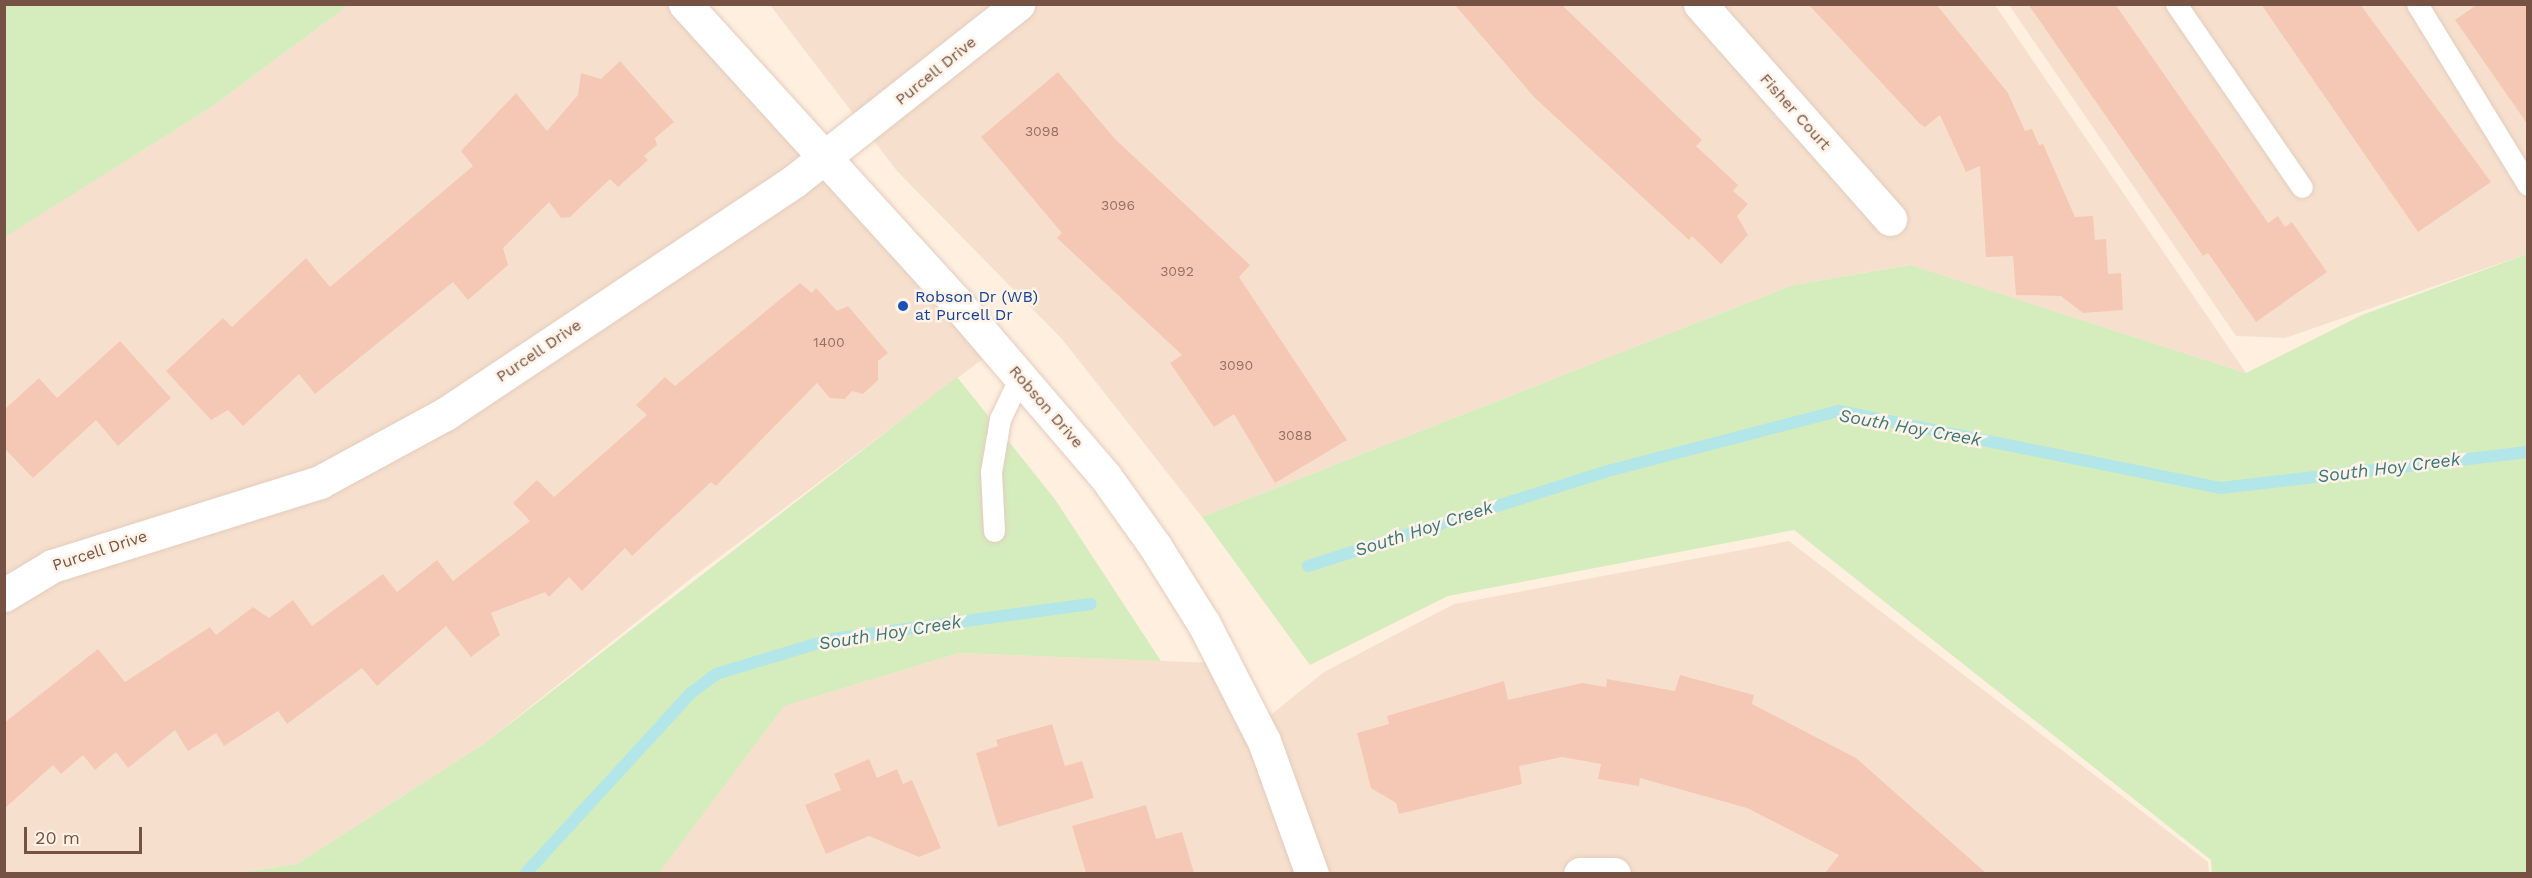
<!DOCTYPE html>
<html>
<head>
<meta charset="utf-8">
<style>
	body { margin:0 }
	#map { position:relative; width:2532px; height:878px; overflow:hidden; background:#feefdf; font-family:"Work Sans",sans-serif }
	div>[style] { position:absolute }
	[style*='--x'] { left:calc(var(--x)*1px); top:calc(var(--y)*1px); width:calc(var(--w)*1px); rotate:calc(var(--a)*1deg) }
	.residential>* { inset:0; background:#f6e0cd }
	.green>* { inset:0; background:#d5ecbd }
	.stream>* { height:12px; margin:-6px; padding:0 6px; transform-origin:6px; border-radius:6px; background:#b3e6e8 }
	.building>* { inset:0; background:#f5c8b5 }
	.roads { filter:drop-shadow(0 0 2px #e4ccbe) drop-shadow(0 0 2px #e4ccbe) }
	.lane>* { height:21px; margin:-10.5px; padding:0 10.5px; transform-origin:10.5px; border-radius:10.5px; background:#fff }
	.street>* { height:33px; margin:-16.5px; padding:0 16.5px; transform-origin:16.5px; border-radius:16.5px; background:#fff }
	.secondary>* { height:33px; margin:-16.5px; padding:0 16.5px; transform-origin:16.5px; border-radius:16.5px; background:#fff }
	.dots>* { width:16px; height:16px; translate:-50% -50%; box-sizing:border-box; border:3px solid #fff3e7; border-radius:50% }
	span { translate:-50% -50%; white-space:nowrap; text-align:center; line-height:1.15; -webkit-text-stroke:5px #fff3e7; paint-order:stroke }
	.number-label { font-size:14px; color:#967061 }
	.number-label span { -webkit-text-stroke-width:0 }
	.street-label { font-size:16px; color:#765245 }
	.transit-label { font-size:16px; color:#164399 }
	.left { translate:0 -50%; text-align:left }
	.water-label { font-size:18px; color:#38787d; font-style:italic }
	.frame { position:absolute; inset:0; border:6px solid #765245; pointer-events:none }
	.scale { position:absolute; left:24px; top:827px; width:118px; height:27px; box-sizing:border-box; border:3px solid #765245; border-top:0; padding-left:8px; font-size:18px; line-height:21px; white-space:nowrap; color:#765245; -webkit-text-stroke:4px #fff3e7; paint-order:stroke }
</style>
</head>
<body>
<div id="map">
	<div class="residential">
		<i style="clip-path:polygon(349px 5px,682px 5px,988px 355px,689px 580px,485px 743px,297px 864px,232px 874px,5px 873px,4px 237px,213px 106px)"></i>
		<i style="clip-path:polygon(770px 5px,1995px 5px,2246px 373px,1909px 265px,1793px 285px,1202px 517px,1062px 339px,897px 171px)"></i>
		<i style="clip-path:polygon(2009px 5px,2527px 5px,2527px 254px,2285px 338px,2236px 336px)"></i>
		<i style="clip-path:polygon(1789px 541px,2208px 862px,2209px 873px,649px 874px,783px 706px,959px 653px,1216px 663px,1252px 730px,1324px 672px,1454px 604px)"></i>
	</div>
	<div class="green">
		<i style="clip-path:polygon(5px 4px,349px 4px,349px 5px,213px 106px,5px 237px)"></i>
		<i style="clip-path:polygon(2527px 254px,2527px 873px,2212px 873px,2211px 860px,1794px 530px,1448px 596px,1310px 665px,1202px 517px,1793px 285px,1910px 265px,2246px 373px,2362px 315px)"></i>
		<i style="clip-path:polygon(957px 377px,1054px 498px,1161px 661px,959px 653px,784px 706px,659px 873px,232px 874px,297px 864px,485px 743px)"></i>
	</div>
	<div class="stream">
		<i style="--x:1308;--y:566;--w:311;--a:-17.6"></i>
		<i style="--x:1604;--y:472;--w:243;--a:-14.6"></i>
		<i style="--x:1839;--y:411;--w:390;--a:11.4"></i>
		<i style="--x:2221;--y:488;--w:309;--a:-6.7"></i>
		<i style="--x:525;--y:874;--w:246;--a:-47.5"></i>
		<i style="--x:691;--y:693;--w:31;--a:-37"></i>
		<i style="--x:716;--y:674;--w:121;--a:-16.8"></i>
		<i style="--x:832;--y:639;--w:261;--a:-7.7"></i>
	</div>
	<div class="building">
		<i style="clip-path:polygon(1454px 4px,1561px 4px,1702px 140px,1696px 146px,1738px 185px,1733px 191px,1748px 204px,1737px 216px,1748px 235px,1721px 264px,1692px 236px,1689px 240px,1535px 98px)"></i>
		<i style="clip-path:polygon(1808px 4px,1936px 4px,2008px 93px,2025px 131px,2032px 129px,2039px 145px,2043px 144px,2075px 217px,2093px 216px,2095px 240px,2106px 239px,2108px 274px,2121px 273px,2123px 310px,2083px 313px,2061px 296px,2016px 295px,2013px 256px,1986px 257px,1980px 166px,1966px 172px,1940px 115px,1925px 127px,1920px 124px)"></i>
		<i style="clip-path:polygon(2028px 4px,2115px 4px,2268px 223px,2278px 216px,2285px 227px,2292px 222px,2327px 272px,2256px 322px,2208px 253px,2203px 256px)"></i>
		<i style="clip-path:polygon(2261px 4px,2360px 4px,2491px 182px,2418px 232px)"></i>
		<i style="clip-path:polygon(2478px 4px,2528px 4px,2528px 125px,2455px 20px)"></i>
		<i style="clip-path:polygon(620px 61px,674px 122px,655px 138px,657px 145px,644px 156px,648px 160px,618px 187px,610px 179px,570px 217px,561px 218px,549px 202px,503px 248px,508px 265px,468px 300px,453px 282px,315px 394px,299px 374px,243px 426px,228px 410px,211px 420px,166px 371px,223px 318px,232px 327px,306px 258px,330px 287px,473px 166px,461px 151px,516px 93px,547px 131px,578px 95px,581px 73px,601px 79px)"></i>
		<i style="clip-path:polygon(1058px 72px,1115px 139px,1250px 265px,1239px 277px,1347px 440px,1275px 483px,1234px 414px,1214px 427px,1170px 363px,1182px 355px,1057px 238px,1062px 233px,981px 137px)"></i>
		<i style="clip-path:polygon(800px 283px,812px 293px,816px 288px,837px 311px,848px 306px,888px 353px,878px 361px,878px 380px,863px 394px,852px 391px,845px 399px,830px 398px,817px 383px,716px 486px,711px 482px,632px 556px,625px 548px,582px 591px,569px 577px,549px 597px,545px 592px,491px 613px,500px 635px,471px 657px,446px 626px,377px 686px,362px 668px,287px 724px,278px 711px,224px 746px,216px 733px,188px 751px,175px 730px,128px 768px,116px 752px,95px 770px,83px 755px,61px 774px,53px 765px,4px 809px,4px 723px,98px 649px,125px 682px,210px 627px,216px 635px,253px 607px,269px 618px,293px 600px,312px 626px,383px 574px,397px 592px,437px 560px,453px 581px,530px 521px,513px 503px,537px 480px,554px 497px,647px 415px,636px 405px,665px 377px,675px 386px)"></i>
		<i style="clip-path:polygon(120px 341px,171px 398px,118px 446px,96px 420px,33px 478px,4px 448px,4px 410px,39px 378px,57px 398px)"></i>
		<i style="clip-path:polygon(1680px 675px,1754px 695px,1752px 704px,1856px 758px,1986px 873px,1825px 873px,1839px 855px,1747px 808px,1640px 778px,1639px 786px,1598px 779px,1601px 764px,1562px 757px,1519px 766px,1522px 784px,1399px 814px,1396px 803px,1371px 788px,1357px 733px,1389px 724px,1387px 716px,1504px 681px,1508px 700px,1582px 683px,1606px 687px,1607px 679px,1675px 691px)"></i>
		<i style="clip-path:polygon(1052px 724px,1065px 766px,1082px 761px,1094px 798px,998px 827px,976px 753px,998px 746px,996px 740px)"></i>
		<i style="clip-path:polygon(869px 759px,877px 778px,897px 769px,903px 784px,912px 780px,941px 848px,919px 857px,869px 836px,826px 854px,805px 805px,841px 790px,834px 774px)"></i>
		<i style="clip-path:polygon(1146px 805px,1156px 839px,1182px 832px,1194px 873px,1086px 873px,1072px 826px)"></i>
	</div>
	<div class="roads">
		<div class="lane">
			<i style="--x:2176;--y:4;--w:222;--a:55.5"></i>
			<i style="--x:2417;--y:4;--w:212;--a:58.5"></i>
			<i style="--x:994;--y:531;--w:59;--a:-92.9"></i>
			<i style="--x:991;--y:472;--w:54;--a:-80.4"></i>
			<i style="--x:1000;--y:419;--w:47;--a:-64.5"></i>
		</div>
		<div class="street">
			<i style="--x:1700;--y:4;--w:287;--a:48.5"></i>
			<i style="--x:4;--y:595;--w:56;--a:-31.1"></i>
			<i style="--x:52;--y:566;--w:281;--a:-17.4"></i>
			<i style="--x:320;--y:482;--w:142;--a:-28.5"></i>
			<i style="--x:445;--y:414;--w:418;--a:-33.7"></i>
			<i style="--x:793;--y:182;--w:287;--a:-38.3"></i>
			<i style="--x:1580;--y:874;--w:34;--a:0"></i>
		</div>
		<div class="secondary">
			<i style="--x:685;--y:4;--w:401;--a:47.7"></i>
			<i style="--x:955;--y:301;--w:230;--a:49.4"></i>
			<i style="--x:1105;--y:476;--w:86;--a:54.5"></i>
			<i style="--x:1155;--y:546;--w:92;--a:57.9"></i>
			<i style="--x:1204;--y:624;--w:131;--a:62.9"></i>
			<i style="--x:1264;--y:741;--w:141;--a:70.2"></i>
		</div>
	</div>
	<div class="dots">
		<i style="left:903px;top:306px;background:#1a4fb4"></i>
	</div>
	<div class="number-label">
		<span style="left:1042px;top:131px">3098</span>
		<span style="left:1118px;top:205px">3096</span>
		<span style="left:1177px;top:271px">3092</span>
		<span style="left:829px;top:342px">1400</span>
		<span style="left:1236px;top:365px">3090</span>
		<span style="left:1295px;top:435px">3088</span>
	</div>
	<div class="street-label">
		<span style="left:936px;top:71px;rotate:-39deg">Purcell Drive</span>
		<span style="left:1795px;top:112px;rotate:48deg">Fisher Court</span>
		<span style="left:539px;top:351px;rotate:-34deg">Purcell Drive</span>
		<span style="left:1046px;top:407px;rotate:49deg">Robson Drive</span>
		<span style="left:100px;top:551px;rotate:-18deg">Purcell Drive</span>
	</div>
	<div class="transit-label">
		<span class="left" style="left:915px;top:306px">Robson Dr (WB)<br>at Purcell Dr</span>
	</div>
	<div class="water-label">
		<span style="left:1910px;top:428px;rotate:10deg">South Hoy Creek</span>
		<span style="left:2389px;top:468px;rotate:-7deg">South Hoy Creek</span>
		<span style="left:1424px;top:529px;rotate:-18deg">South Hoy Creek</span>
		<span style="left:890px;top:633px;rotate:-9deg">South Hoy Creek</span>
	</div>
	<div class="frame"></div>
	<div class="scale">20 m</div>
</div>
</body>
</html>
